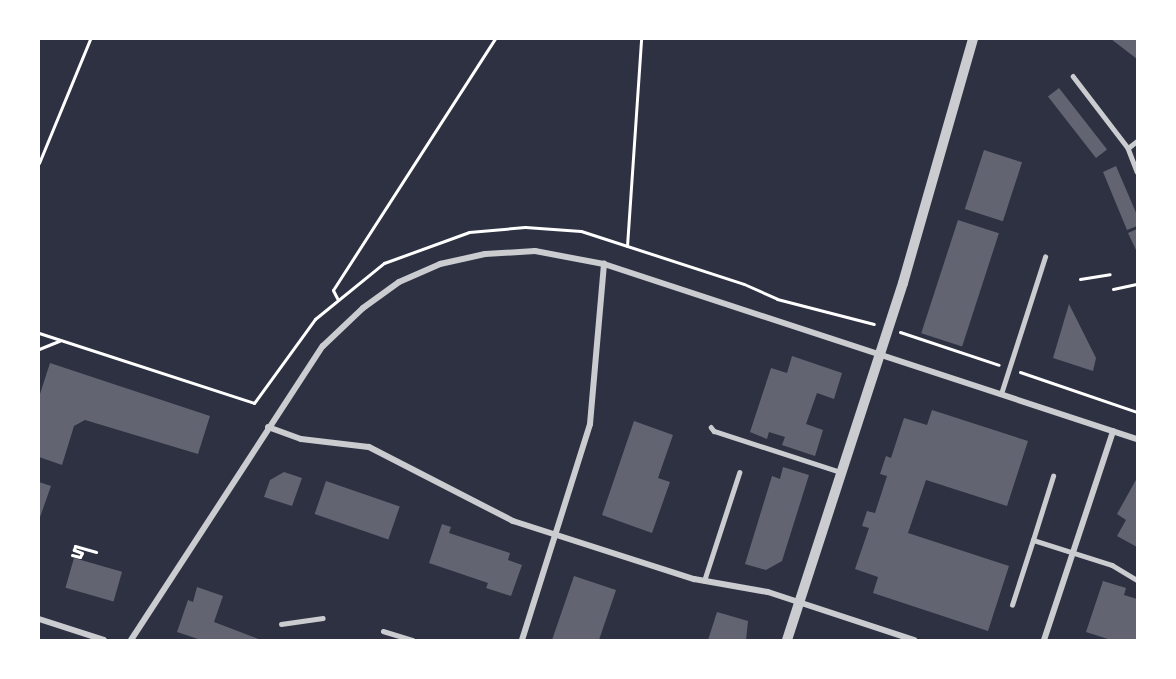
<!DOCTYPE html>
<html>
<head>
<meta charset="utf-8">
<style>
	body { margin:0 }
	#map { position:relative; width:1176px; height:679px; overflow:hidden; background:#2d3142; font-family:Barlow,sans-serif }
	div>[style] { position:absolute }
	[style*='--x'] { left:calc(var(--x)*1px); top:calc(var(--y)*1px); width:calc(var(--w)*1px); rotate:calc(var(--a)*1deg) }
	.building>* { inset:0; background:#626471; transform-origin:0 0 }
	.path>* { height:3px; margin:-1.5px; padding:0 1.5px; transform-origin:1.5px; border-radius:1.5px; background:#fff }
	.service>* { height:4.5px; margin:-2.25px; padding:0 2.25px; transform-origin:2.25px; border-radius:2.25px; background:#caccd0 }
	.minor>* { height:6px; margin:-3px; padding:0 3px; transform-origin:3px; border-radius:3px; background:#caccd0 }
	.tertiary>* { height:10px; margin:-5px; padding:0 5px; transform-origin:5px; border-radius:5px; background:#caccd0 }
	span { translate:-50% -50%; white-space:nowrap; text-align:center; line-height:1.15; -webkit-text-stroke:5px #fff; paint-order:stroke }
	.frame { position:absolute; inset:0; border:40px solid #fff; pointer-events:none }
</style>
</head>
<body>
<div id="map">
	<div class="building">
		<i style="clip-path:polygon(1111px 39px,1137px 39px,1137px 59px)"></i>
		<i style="left:1059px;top:88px;width:78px;height:14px;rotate:52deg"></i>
		<i style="left:984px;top:150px;width:40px;height:62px;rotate:18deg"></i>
		<i style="clip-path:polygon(1116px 166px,1137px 215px,1137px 226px,1127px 230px,1103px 172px)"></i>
		<i style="left:958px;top:220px;width:43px;height:119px;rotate:18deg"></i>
		<i style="clip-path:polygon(1137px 229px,1137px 252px,1128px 233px)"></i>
		<i style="clip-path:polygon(1069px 304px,1096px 358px,1093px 371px,1053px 358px)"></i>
		<i style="clip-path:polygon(792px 356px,842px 373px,834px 399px,817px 393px,806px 424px,823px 430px,815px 456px,782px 445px,785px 437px,769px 432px,767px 439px,750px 432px,771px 368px,787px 373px)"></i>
		<i style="clip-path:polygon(50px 363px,210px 416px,198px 454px,85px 420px,74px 426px,62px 465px,39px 457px,39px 397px)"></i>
		<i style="clip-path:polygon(932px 410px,1028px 441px,1007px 506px,926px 480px,908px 533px,1009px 566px,988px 631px,873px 593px,878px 577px,855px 569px,869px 528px,862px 526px,867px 511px,875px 513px,887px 476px,880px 474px,886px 456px,891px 458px,904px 418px,927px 425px)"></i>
		<i style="clip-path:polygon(634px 421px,673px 435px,658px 478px,670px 482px,652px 533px,602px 515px)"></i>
		<i style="clip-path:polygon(783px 467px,809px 475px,782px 561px,766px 570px,745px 564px,772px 476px,780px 479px)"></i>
		<i style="clip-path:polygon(284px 472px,302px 478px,292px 506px,264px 497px,270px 480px)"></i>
		<i style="clip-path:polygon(1137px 478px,1137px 547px,1117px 536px,1126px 520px,1117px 514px)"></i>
		<i style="left:326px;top:481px;width:78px;height:35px;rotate:19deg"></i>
		<i style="clip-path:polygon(39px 482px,51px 486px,39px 520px)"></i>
		<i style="clip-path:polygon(442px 524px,451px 527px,449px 533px,510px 553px,508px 560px,522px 565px,511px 596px,486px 588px,488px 583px,429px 563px)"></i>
		<i style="left:74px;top:558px;width:50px;height:31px;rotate:16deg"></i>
		<i style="clip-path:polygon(574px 576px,616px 590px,599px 640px,552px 640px)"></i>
		<i style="clip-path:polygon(1103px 581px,1126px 588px,1124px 595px,1137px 599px,1137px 640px,1111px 640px,1086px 632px)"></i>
		<i style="clip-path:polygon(197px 587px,223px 596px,214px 622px,261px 640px,201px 640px,177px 632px,188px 600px,193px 602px)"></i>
		<i style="clip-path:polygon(717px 612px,748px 621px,746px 640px,708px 640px)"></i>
	</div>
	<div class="path">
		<i style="--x:39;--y:163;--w:134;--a:-67.6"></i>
		<i style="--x:627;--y:246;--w:207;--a:-86.1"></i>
		<i style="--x:1080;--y:279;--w:30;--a:-9"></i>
		<i style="--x:1113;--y:289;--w:25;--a:-12"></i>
		<i style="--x:337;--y:298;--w:9;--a:-117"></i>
		<i style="--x:333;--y:290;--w:299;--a:-57.2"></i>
		<i style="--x:900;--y:332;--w:104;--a:18.4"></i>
		<i style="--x:39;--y:333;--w:226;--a:18"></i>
		<i style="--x:254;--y:403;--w:104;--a:-54"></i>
		<i style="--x:315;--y:319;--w:89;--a:-39.1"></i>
		<i style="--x:384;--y:263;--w:90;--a:-20"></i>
		<i style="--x:469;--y:232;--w:56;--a:-5.1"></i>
		<i style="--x:525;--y:227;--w:56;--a:4.1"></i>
		<i style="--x:581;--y:231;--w:171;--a:18"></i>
		<i style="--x:744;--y:284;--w:36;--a:24"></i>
		<i style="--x:777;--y:299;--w:100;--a:14.5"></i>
		<i style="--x:39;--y:349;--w:22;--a:-22"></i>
		<i style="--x:1020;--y:372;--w:124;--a:18.9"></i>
		<i style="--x:72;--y:555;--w:8;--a:14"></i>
		<i style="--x:80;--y:557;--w:4;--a:-63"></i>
		<i style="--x:82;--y:553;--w:9;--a:-159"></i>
		<i style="--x:74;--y:550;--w:4;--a:-76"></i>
		<i style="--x:75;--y:546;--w:22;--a:16"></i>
	</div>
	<div class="service">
		<i style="--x:1073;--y:76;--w:91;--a:52.6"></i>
		<i style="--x:1128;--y:148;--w:25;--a:69"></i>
		<i style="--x:1128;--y:148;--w:11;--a:-38"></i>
		<i style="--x:1001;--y:394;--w:144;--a:-72.2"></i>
		<i style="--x:711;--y:427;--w:5;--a:53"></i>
		<i style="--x:714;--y:431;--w:133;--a:17.9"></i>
		<i style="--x:1033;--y:540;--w:67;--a:-72.6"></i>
		<i style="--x:704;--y:581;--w:114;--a:-72"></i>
		<i style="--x:1012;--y:605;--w:68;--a:-72.1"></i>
		<i style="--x:1033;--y:540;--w:83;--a:17.6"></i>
		<i style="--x:1112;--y:565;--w:29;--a:31"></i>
		<i style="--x:281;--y:624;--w:42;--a:-8.1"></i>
		<i style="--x:383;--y:631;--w:31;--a:17"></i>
	</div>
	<div class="minor">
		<i style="--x:268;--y:427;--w:35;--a:20"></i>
		<i style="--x:301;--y:439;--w:68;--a:6.7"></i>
		<i style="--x:369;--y:447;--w:162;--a:27.2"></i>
		<i style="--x:513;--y:521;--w:190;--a:17.8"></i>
		<i style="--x:694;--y:579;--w:75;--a:10"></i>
		<i style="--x:768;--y:592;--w:154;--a:18.2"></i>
		<i style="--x:39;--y:619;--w:68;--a:17.9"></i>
		<i style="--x:131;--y:640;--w:351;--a:-56.9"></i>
		<i style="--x:323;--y:346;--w:55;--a:-43.5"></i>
		<i style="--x:363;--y:308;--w:44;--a:-35.8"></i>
		<i style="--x:399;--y:282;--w:45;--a:-23.7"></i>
		<i style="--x:440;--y:264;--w:46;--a:-12.5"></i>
		<i style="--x:485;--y:254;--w:50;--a:-3.4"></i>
		<i style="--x:535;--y:251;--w:70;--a:10.7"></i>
		<i style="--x:604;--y:264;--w:561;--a:18.18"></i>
		<i style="--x:522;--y:640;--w:226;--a:-72.5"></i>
		<i style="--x:590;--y:424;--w:161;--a:-85"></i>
		<i style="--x:1044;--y:640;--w:220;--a:-71.7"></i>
	</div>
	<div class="tertiary">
		<i style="--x:787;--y:640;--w:375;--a:-72"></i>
		<i style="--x:903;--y:283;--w:254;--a:-74"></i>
	</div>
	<div class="frame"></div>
</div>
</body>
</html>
